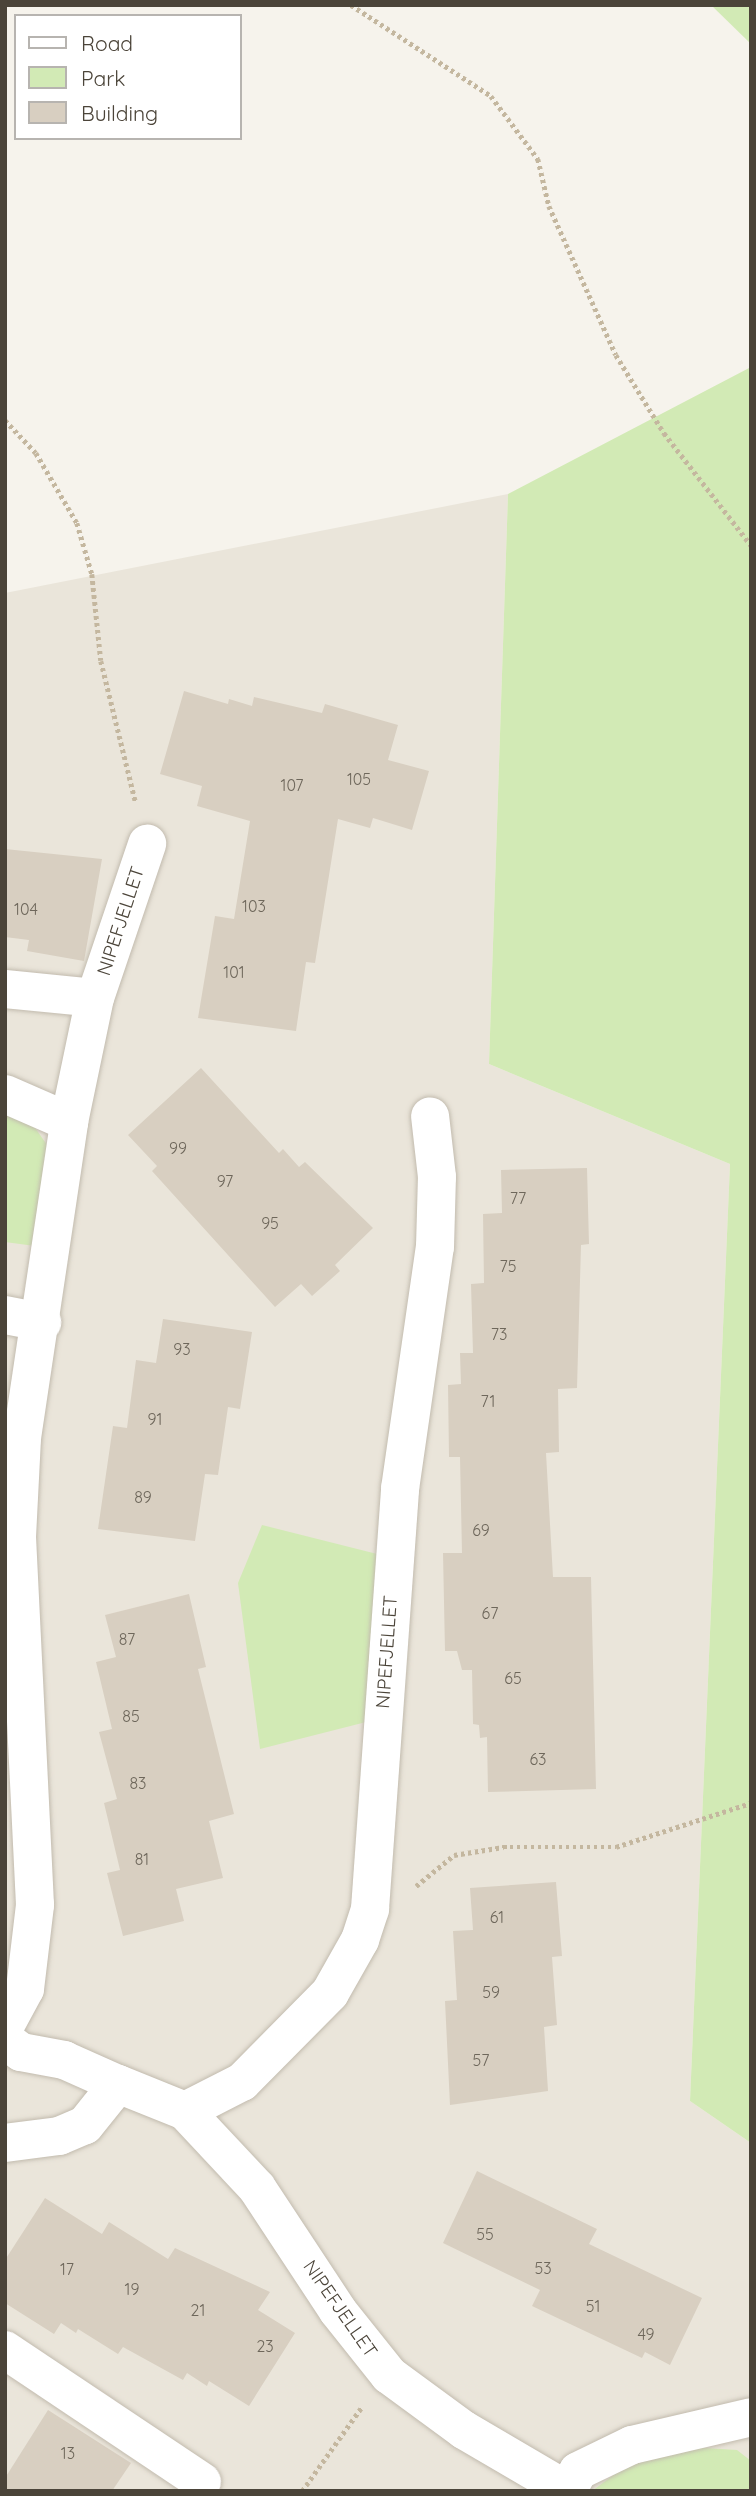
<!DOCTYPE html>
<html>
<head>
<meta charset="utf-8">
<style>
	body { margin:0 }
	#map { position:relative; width:756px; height:2496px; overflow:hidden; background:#f6f3ec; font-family:Quicksand,sans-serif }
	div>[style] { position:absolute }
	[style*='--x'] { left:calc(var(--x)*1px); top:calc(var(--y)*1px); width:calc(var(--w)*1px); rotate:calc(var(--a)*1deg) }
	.residential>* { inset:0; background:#eae5da }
	.green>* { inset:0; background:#d2eab5 }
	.building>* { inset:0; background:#d8cfc1 }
	.path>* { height:4.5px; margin-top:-2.25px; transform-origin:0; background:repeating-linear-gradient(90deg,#c4b79f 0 3.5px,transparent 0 7px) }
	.roads { filter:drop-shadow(0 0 2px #c2bbae) drop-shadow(0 0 2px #c2bbae) }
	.minor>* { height:38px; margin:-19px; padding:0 19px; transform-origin:19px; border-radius:19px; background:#fff }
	span { translate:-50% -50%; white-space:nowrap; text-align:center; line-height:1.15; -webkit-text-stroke:5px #fff; paint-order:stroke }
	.number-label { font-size:16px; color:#6e675b }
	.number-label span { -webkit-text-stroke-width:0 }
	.street-label { font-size:19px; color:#4b4439 }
	.frame { position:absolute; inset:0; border:7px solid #4b4439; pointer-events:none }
	.legend { position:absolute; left:14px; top:14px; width:228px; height:126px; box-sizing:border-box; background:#fff; border:2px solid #b7b4b0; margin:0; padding:9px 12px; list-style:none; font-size:21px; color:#4b4439 }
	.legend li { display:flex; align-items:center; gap:14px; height:35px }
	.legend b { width:35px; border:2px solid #b7b4b0 }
</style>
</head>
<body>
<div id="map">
	<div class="residential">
		<i style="clip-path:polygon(508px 494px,489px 1064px,730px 1164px,690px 2101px,751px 2143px,751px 2491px,5px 2491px,5px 593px)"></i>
	</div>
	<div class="green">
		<i style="clip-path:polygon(711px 5px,751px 5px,751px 44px)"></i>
		<i style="clip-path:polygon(751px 367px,751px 2143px,690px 2101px,730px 1164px,489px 1064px,508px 494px)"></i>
		<i style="clip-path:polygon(5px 1107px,33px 1125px,50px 1149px,35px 1246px,5px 1242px)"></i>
		<i style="clip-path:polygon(262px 1525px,389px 1557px,378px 1719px,260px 1749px,238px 1583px)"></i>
		<i style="clip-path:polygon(688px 2447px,737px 2450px,751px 2461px,751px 2491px,592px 2491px,623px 2468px)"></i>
	</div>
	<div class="building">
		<i style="clip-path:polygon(184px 691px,228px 704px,229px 699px,252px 706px,254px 697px,322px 713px,325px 704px,398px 725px,388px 760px,429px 771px,412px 830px,373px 818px,370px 828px,338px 819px,315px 963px,306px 962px,296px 1031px,198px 1018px,215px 916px,234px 919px,250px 821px,197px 806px,202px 786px,160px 774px)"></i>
		<i style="clip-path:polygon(5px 849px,102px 859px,84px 961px,27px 951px,29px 940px,5px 937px)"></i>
		<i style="clip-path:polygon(201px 1068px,279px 1153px,283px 1149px,299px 1167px,305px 1162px,373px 1228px,335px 1265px,340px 1271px,312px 1296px,301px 1284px,275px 1307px,152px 1171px,157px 1166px,128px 1135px)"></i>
		<i style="clip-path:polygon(587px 1168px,589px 1244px,581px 1245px,577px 1388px,558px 1389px,559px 1452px,546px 1453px,553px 1577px,591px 1577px,596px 1789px,488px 1792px,487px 1737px,480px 1738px,479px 1725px,473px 1724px,472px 1670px,462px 1670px,457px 1651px,445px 1651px,443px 1553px,462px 1553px,460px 1457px,449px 1457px,448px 1385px,461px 1384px,460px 1353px,473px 1353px,471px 1284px,484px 1283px,483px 1214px,502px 1213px,501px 1170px)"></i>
		<i style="clip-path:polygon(163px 1319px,252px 1332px,240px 1409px,228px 1407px,218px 1475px,205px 1474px,195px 1541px,98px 1529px,113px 1426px,127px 1428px,136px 1360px,156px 1363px)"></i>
		<i style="clip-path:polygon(189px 1594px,206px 1667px,198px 1669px,234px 1814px,209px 1821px,223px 1878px,176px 1889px,184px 1921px,123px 1936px,107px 1873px,120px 1870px,104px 1803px,117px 1799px,99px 1732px,112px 1729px,96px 1662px,116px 1657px,105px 1615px)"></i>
		<i style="clip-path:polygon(556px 1882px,562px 1956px,552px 1957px,557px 2025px,544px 2027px,548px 2091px,450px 2105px,445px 2001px,457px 2000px,453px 1931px,473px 1930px,470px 1888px)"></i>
		<i style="clip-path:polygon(477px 2171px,597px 2229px,589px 2244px,702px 2298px,670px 2365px,645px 2352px,642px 2358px,532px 2306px,540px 2290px,443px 2243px)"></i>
		<i style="clip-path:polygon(45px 2198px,102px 2234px,109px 2222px,168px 2259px,175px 2248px,270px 2292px,258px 2310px,295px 2333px,249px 2406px,209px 2381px,207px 2386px,187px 2373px,183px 2380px,123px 2347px,118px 2354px,78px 2329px,76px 2333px,61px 2323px,54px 2334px,5px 2303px,5px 2260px)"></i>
		<i style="clip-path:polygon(48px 2410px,131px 2463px,112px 2491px,5px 2491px,5px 2478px)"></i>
	</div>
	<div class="path">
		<i style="--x:351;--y:5;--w:167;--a:33"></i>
		<i style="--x:491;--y:96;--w:79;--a:53.3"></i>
		<i style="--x:538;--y:159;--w:48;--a:76.8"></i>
		<i style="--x:549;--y:206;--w:163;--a:65.8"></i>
		<i style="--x:616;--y:355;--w:92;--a:58.4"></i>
		<i style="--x:664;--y:433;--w:142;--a:52.2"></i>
		<i style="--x:5;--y:420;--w:45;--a:46.8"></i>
		<i style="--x:36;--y:453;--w:81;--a:59.6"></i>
		<i style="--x:77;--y:523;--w:53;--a:73.6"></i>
		<i style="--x:92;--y:574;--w:87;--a:84.1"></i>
		<i style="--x:101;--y:661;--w:146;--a:76.2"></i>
		<i style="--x:416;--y:1886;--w:49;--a:-39.2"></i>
		<i style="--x:454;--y:1855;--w:50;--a:-9.3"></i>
		<i style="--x:503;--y:1847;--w:113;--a:0"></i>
		<i style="--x:616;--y:1847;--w:142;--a:-18.1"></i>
		<i style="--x:302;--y:2491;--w:102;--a:-54.6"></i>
	</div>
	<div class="roads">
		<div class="minor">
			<i style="--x:5;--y:989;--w:90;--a:5.7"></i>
			<i style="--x:5;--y:1094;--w:70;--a:23.6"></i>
			<i style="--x:5;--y:1315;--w:38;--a:11"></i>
			<i style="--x:5;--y:2026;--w:42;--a:-61.6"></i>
			<i style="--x:25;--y:1989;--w:85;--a:-83.2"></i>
			<i style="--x:35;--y:1905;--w:368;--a:-92.8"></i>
			<i style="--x:17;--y:1537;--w:99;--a:-87.1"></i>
			<i style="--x:22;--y:1438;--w:319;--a:-81.5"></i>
			<i style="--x:69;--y:1122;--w:127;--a:-78.2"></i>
			<i style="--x:95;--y:998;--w:163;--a:-71.3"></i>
			<i style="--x:5;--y:2040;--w:20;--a:37"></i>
			<i style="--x:21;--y:2052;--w:44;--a:10.5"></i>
			<i style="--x:64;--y:2060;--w:59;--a:24"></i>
			<i style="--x:118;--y:2084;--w:53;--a:128.8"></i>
			<i style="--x:85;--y:2125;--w:28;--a:157"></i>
			<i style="--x:59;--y:2136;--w:54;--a:172.6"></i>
			<i style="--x:118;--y:2084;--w:72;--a:21.9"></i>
			<i style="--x:185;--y:2111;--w:64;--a:-27"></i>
			<i style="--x:242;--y:2082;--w:125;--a:-45.3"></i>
			<i style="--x:330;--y:1993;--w:61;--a:-60.5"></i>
			<i style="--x:360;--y:1940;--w:33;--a:-72"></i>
			<i style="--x:370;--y:1909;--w:421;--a:-85.9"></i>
			<i style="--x:400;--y:1489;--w:245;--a:-81.8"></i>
			<i style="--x:435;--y:1247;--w:70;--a:-88.4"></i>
			<i style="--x:437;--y:1177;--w:61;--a:-96.5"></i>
			<i style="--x:185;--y:2111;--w:105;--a:46.9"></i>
			<i style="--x:257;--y:2188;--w:147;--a:56.6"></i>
			<i style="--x:338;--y:2311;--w:82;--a:51.4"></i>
			<i style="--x:389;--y:2375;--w:93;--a:36.3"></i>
			<i style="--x:464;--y:2430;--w:121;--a:30.4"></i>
			<i style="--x:5;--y:2350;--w:237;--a:33.8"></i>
			<i style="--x:568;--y:2490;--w:21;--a:-62"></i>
			<i style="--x:578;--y:2471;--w:60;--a:-25.7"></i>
			<i style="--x:632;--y:2445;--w:122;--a:-13.2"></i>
		</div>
	</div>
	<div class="number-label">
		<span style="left:359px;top:779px">105</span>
		<span style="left:292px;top:785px">107</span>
		<span style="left:254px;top:906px">103</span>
		<span style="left:26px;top:909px">104</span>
		<span style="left:234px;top:972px">101</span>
		<span style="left:178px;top:1148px">99</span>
		<span style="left:225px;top:1181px">97</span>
		<span style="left:518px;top:1198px">77</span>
		<span style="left:270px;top:1223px">95</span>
		<span style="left:508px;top:1266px">75</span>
		<span style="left:499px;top:1334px">73</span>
		<span style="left:182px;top:1349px">93</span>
		<span style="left:488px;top:1401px">71</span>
		<span style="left:155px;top:1419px">91</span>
		<span style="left:143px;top:1497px">89</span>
		<span style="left:481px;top:1530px">69</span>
		<span style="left:490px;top:1613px">67</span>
		<span style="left:127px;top:1639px">87</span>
		<span style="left:513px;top:1678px">65</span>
		<span style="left:131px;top:1716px">85</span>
		<span style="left:538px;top:1759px">63</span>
		<span style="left:138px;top:1783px">83</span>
		<span style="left:142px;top:1859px">81</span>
		<span style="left:497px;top:1917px">61</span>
		<span style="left:491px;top:1992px">59</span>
		<span style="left:481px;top:2060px">57</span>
		<span style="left:485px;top:2234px">55</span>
		<span style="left:543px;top:2268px">53</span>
		<span style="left:67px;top:2269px">17</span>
		<span style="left:132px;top:2289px">19</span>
		<span style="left:593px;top:2306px">51</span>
		<span style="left:198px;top:2310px">21</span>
		<span style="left:646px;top:2334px">49</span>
		<span style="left:265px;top:2346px">23</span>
		<span style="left:68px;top:2453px">13</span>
	</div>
	<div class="street-label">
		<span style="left:121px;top:921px;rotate:-72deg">NIPEFJELLET</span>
		<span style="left:387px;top:1652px;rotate:-86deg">NIPEFJELLET</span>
		<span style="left:340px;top:2309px;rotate:55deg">NIPEFJELLET</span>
	</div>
	<div class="frame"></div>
	<ul class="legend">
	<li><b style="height:9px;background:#fff"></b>Road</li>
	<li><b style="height:19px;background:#d2eab5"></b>Park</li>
	<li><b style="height:19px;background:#d8cfc1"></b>Building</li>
	</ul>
</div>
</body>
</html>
